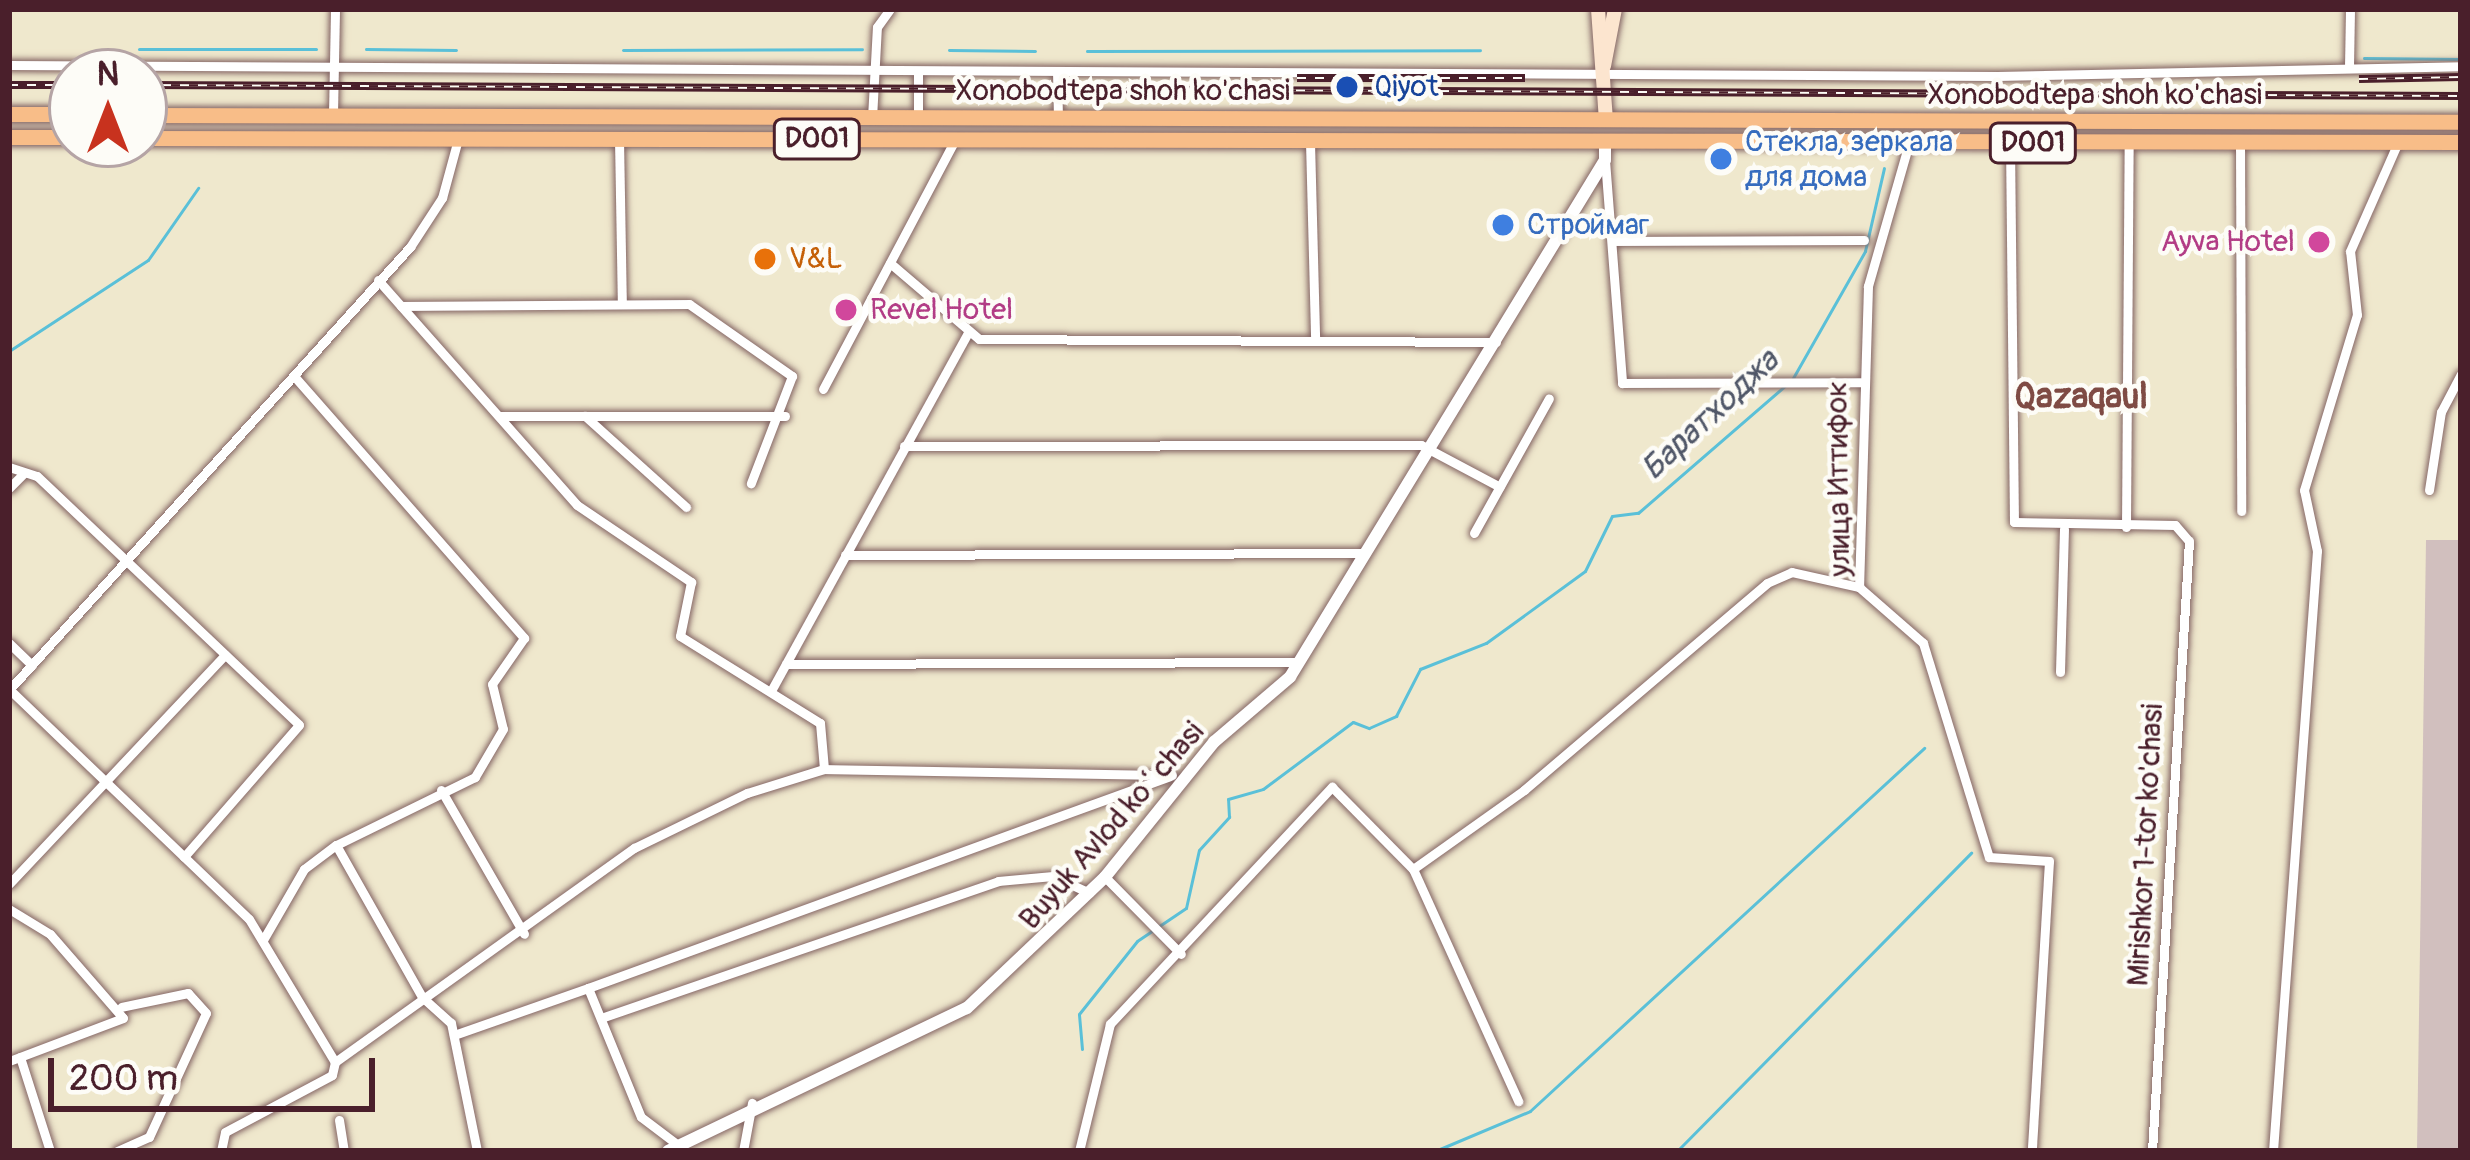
<!DOCTYPE html>
<html>
<head>
<meta charset="utf-8">
<style>
	body { margin:0 }
	#map { position:relative; width:2470px; height:1160px; overflow:hidden; background:#efe8cd; font-family:Pangolin,sans-serif }
	div>[style] { position:absolute }
	[style*='--x'] { left:calc(var(--x)*1px); top:calc(var(--y)*1px); width:calc(var(--w)*1px); rotate:calc(var(--a)*1deg) }
	.industrial>* { inset:0; background:#d1bfbe }
	.stream>* { height:3px; margin:-1.5px; padding:0 1.5px; transform-origin:1.5px; border-radius:1.5px; background:#5ac0d8 }
	.roads { filter:drop-shadow(0 0 3px #846564) drop-shadow(0 0 3px #846564) }
	.minor>* { height:9px; margin:-4.5px; padding:0 4.5px; transform-origin:4.5px; border-radius:4.5px; background:#fff }
	.tertiary>* { height:12px; margin:-6px; padding:0 6px; transform-origin:6px; border-radius:6px; background:#fff }
	.secondary>* { height:14px; margin:-7px; padding:0 7px; transform-origin:7px; border-radius:7px; background:#fce5cf }
	.trunk>* { height:15px; margin:-7.5px; padding:0 7.5px; transform-origin:7.5px; border-radius:7.5px; background:#f8bd88 }
	.rail>* { height:8px; margin-top:-4px; transform-origin:0; background:repeating-linear-gradient(90deg,#fdfcf7 0 9px,#4a1f2b 0 18px); box-sizing:border-box; border-block:3px solid #4a1f2b }
	.dots>* { width:33px; height:33px; translate:-50% -50%; box-sizing:border-box; border:6px solid #fdfcf7; border-radius:50% }
	span { translate:-50% -50%; white-space:nowrap; text-align:center; line-height:1.15; -webkit-text-stroke:9px #fdfcf7; paint-order:stroke }
	.shield-label span { padding:3px 9px; background:#fdfcf7; border:3px solid; border-radius:9px; -webkit-text-stroke-width:0 }
	.shield-label { font-size:27px; color:#4a1f2b; font-weight:700 }
	.transit-label { font-size:30px; color:#164399 }
	.left { translate:0 -50%; text-align:left }
	.street-label { font-size:30px; color:#4a1f2b }
	.shop-label { font-size:30px; color:#366cbe }
	.hotel-label { font-size:30px; color:#b23c85 }
	.right { translate:-100% -50%; text-align:right }
	.food-label { font-size:30px; color:#c56008 }
	.water-label { font-size:33px; color:#505768; font-style:italic }
	.quarter-label { font-size:36px; color:#7f4b44; font-weight:700 }
	.frame { position:absolute; inset:0; border:12px solid #4a1f2b; pointer-events:none }
	.north { position:absolute; left:48px; top:48px; width:120px; height:120px; box-sizing:border-box; background:#fdfcf7; border:3px solid #b5a4a5; border-radius:50%; rotate:0deg; font-size:33px; font-weight:700; line-height:48px; text-align:center; color:#4a1f2b }
	.north::after { content:''; display:block; margin:auto; width:42px; height:54px; background:#c8321e; clip-path:polygon(50% 0,100% 100%,50% 72%,0 100%) }
	.scale { position:absolute; left:48px; top:1058px; width:327px; height:54px; box-sizing:border-box; border:6px solid #4a1f2b; border-top:0; padding-left:15px; font-size:36px; line-height:42px; white-space:nowrap; color:#4a1f2b; -webkit-text-stroke:9px #fdfcf7; paint-order:stroke }
</style>
</head>
<body>
<div id="map">
	<div class="industrial">
		<i style="clip-path:polygon(2426px 540px,2461px 540px,2461px 1151px,2417px 1151px)"></i>
	</div>
	<div class="stream">
		<i style="--x:139;--y:49;--w:177;--a:0"></i>
		<i style="--x:366;--y:49;--w:90;--a:0.6"></i>
		<i style="--x:623;--y:50;--w:239;--a:-0.2"></i>
		<i style="--x:949;--y:50;--w:86;--a:0.7"></i>
		<i style="--x:1087;--y:51;--w:393;--a:-0.1"></i>
		<i style="--x:2364;--y:58;--w:97;--a:0.6"></i>
		<i style="--x:9;--y:351;--w:166;--a:-33.2"></i>
		<i style="--x:148;--y:260;--w:88;--a:-55.2"></i>
		<i style="--x:1793;--y:378;--w:146;--a:-60.4"></i>
		<i style="--x:1865;--y:251;--w:85;--a:-77.1"></i>
		<i style="--x:1082;--y:1049;--w:35;--a:-95"></i>
		<i style="--x:1079;--y:1014;--w:93;--a:-51.5"></i>
		<i style="--x:1137;--y:941;--w:59;--a:-34"></i>
		<i style="--x:1186;--y:908;--w:59;--a:-77.4"></i>
		<i style="--x:1199;--y:850;--w:45;--a:-47.7"></i>
		<i style="--x:1229;--y:817;--w:18;--a:-93"></i>
		<i style="--x:1228;--y:799;--w:36;--a:-16"></i>
		<i style="--x:1263;--y:789;--w:112;--a:-36.7"></i>
		<i style="--x:1353;--y:722;--w:17;--a:21"></i>
		<i style="--x:1369;--y:728;--w:30;--a:-24"></i>
		<i style="--x:1396;--y:716;--w:53;--a:-62.9"></i>
		<i style="--x:1420;--y:669;--w:71;--a:-21.5"></i>
		<i style="--x:1486;--y:643;--w:122;--a:-36"></i>
		<i style="--x:1585;--y:571;--w:61;--a:-63.9"></i>
		<i style="--x:1612;--y:516;--w:26;--a:-7"></i>
		<i style="--x:1638;--y:513;--w:197;--a:-40.9"></i>
		<i style="--x:1435;--y:1151;--w:103;--a:-22.8"></i>
		<i style="--x:1530;--y:1111;--w:536;--a:-42.65"></i>
		<i style="--x:1677;--y:1151;--w:419;--a:-45.4"></i>
	</div>
	<div class="roads">
		<div class="minor">
			<i style="--x:9;--y:65;--w:1988;--a:0.32"></i>
			<i style="--x:1997;--y:76;--w:464;--a:-1.2"></i>
			<i style="--x:2349;--y:67;--w:58;--a:-89"></i>
			<i style="--x:1057;--y:71;--w:47;--a:88.8"></i>
			<i style="--x:333;--y:115;--w:106;--a:-88.9"></i>
			<i style="--x:918;--y:116;--w:44;--a:-90"></i>
			<i style="--x:872;--y:118;--w:91;--a:-86.9"></i>
			<i style="--x:877;--y:27;--w:22;--a:-54"></i>
			<i style="--x:619;--y:139;--w:165;--a:89"></i>
			<i style="--x:1310;--y:142;--w:195;--a:88.5"></i>
			<i style="--x:2240;--y:142;--w:369;--a:89.8"></i>
			<i style="--x:1909;--y:143;--w:149;--a:106"></i>
			<i style="--x:1868;--y:286;--w:301;--a:91.7"></i>
			<i style="--x:1859;--y:587;--w:85;--a:41.2"></i>
			<i style="--x:1923;--y:643;--w:224;--a:72.9"></i>
			<i style="--x:1989;--y:857;--w:60;--a:3.8"></i>
			<i style="--x:2049;--y:861;--w:290;--a:93.4"></i>
			<i style="--x:2010;--y:143;--w:379;--a:89.4"></i>
			<i style="--x:2014;--y:522;--w:161;--a:1.1"></i>
			<i style="--x:2175;--y:525;--w:21;--a:49"></i>
			<i style="--x:2189;--y:541;--w:611;--a:93.47"></i>
			<i style="--x:1605;--y:160;--w:224;--a:85.6"></i>
			<i style="--x:1622;--y:383;--w:238;--a:-0.2"></i>
			<i style="--x:1614;--y:241;--w:250;--a:-0.2"></i>
			<i style="--x:890;--y:263;--w:117;--a:40.5"></i>
			<i style="--x:979;--y:339;--w:517;--a:0.33"></i>
			<i style="--x:378;--y:280;--w:300;--a:48.5"></i>
			<i style="--x:577;--y:505;--w:138;--a:34"></i>
			<i style="--x:691;--y:582;--w:55;--a:101.5"></i>
			<i style="--x:680;--y:636;--w:165;--a:31.9"></i>
			<i style="--x:820;--y:723;--w:46;--a:85"></i>
			<i style="--x:401;--y:306;--w:288;--a:-0.4"></i>
			<i style="--x:689;--y:304;--w:126;--a:35"></i>
			<i style="--x:792;--y:376;--w:115;--a:111"></i>
			<i style="--x:294;--y:376;--w:349;--a:48.7"></i>
			<i style="--x:524;--y:638;--w:56;--a:124.8"></i>
			<i style="--x:492;--y:684;--w:46;--a:76.3"></i>
			<i style="--x:503;--y:729;--w:56;--a:120.3"></i>
			<i style="--x:475;--y:777;--w:155;--a:153.9"></i>
			<i style="--x:336;--y:845;--w:175;--a:60.5"></i>
			<i style="--x:422;--y:997;--w:39;--a:42"></i>
			<i style="--x:451;--y:1023;--w:131;--a:78.5"></i>
			<i style="--x:823;--y:389;--w:282;--a:-62.1"></i>
			<i style="--x:499;--y:416;--w:286;--a:0"></i>
			<i style="--x:585;--y:416;--w:136;--a:42"></i>
			<i style="--x:904;--y:446;--w:517;--a:-0.11"></i>
			<i style="--x:1421;--y:445;--w:89;--a:28"></i>
			<i style="--x:9;--y:467;--w:29;--a:18"></i>
			<i style="--x:37;--y:476;--w:361;--a:43.5"></i>
			<i style="--x:299;--y:725;--w:175;--a:131.1"></i>
			<i style="--x:9;--y:488;--w:21;--a:-45"></i>
			<i style="--x:2429;--y:490;--w:79;--a:-81.3"></i>
			<i style="--x:2441;--y:412;--w:43;--a:-62.2"></i>
			<i style="--x:2126;--y:527;--w:385;--a:-89.6"></i>
			<i style="--x:1474;--y:533;--w:154;--a:-60.9"></i>
			<i style="--x:845;--y:555;--w:519;--a:-0.22"></i>
			<i style="--x:9;--y:643;--w:32;--a:44"></i>
			<i style="--x:786;--y:664;--w:513;--a:-0.22"></i>
			<i style="--x:2060;--y:672;--w:143;--a:-88.4"></i>
			<i style="--x:9;--y:689;--w:332;--a:43.8"></i>
			<i style="--x:249;--y:919;--w:167;--a:59"></i>
			<i style="--x:9;--y:690;--w:598;--a:-47.85"></i>
			<i style="--x:410;--y:247;--w:59;--a:-56.9"></i>
			<i style="--x:442;--y:198;--w:61;--a:-74.8"></i>
			<i style="--x:771;--y:691;--w:407;--a:-61.2"></i>
			<i style="--x:441;--y:790;--w:166;--a:60"></i>
			<i style="--x:1413;--y:869;--w:136;--a:-35.4"></i>
			<i style="--x:1524;--y:790;--w:319;--a:-40.4"></i>
			<i style="--x:1767;--y:583;--w:27;--a:-24"></i>
			<i style="--x:1792;--y:572;--w:69;--a:12.6"></i>
			<i style="--x:1105;--y:877;--w:108;--a:45.4"></i>
			<i style="--x:9;--y:884;--w:315;--a:-46.7"></i>
			<i style="--x:9;--y:909;--w:48;--a:31.4"></i>
			<i style="--x:50;--y:934;--w:111;--a:49"></i>
			<i style="--x:123;--y:1018;--w:122;--a:159.3"></i>
			<i style="--x:263;--y:940;--w:82;--a:-60"></i>
			<i style="--x:304;--y:869;--w:40;--a:-37"></i>
			<i style="--x:588;--y:988;--w:619;--a:-20.01"></i>
			<i style="--x:601;--y:1018;--w:420;--a:-19"></i>
			<i style="--x:998;--y:881;--w:55;--a:-5.2"></i>
			<i style="--x:1053;--y:876;--w:40;--a:25"></i>
			<i style="--x:454;--y:1035;--w:142;--a:-19.3"></i>
			<i style="--x:588;--y:988;--w:139;--a:67.7"></i>
			<i style="--x:641;--y:1117;--w:46;--a:37.1"></i>
			<i style="--x:20;--y:1057;--w:99;--a:72.3"></i>
			<i style="--x:339;--y:1120;--w:31;--a:81"></i>
			<i style="--x:117;--y:1151;--w:35;--a:-24"></i>
			<i style="--x:149;--y:1137;--w:136;--a:-65.3"></i>
			<i style="--x:206;--y:1013;--w:27;--a:-132"></i>
			<i style="--x:188;--y:993;--w:68;--a:168.2"></i>
			<i style="--x:221;--y:1151;--w:19;--a:-78"></i>
			<i style="--x:225;--y:1132;--w:121;--a:-28"></i>
			<i style="--x:332;--y:1075;--w:13;--a:-77"></i>
			<i style="--x:335;--y:1062;--w:368;--a:-35.6"></i>
			<i style="--x:634;--y:848;--w:126;--a:-26"></i>
			<i style="--x:747;--y:793;--w:81;--a:-17.3"></i>
			<i style="--x:824;--y:769;--w:348;--a:1"></i>
			<i style="--x:743;--y:1151;--w:49;--a:-79.4"></i>
			<i style="--x:1079;--y:1151;--w:131;--a:-76.3"></i>
			<i style="--x:1110;--y:1024;--w:325;--a:-46.9"></i>
			<i style="--x:1332;--y:787;--w:115;--a:45.4"></i>
			<i style="--x:1413;--y:869;--w:255;--a:65.6"></i>
			<i style="--x:2273;--y:1151;--w:602;--a:-85.81"></i>
			<i style="--x:2317;--y:551;--w:62;--a:-102"></i>
			<i style="--x:2304;--y:490;--w:183;--a:-73.2"></i>
			<i style="--x:2357;--y:315;--w:64;--a:-96.2"></i>
			<i style="--x:2350;--y:251;--w:119;--a:-66.2"></i>
		</div>
		<div class="tertiary">
			<i style="--x:668;--y:1151;--w:331;--a:-25.6"></i>
			<i style="--x:967;--y:1008;--w:190;--a:-43.5"></i>
			<i style="--x:1105;--y:877;--w:174;--a:-51.1"></i>
			<i style="--x:1214;--y:742;--w:100;--a:-40.5"></i>
			<i style="--x:1290;--y:677;--w:605;--a:-58.65"></i>
			<i style="--x:1605;--y:160;--w:17;--a:-90"></i>
		</div>
		<div class="secondary">
			<i style="--x:1598;--y:9;--w:111;--a:85.9"></i>
			<i style="--x:1604;--y:66;--w:58;--a:-79.1"></i>
		</div>
		<div class="trunk">
			<i style="--x:9;--y:114;--w:63;--a:0"></i>
			<i style="--x:144;--y:115;--w:2317;--a:0.17"></i>
			<i style="--x:9;--y:137;--w:63;--a:0"></i>
			<i style="--x:144;--y:138;--w:2317;--a:0.1"></i>
		</div>
	</div>
	<div class="rail">
		<i style="--x:1297;--y:78;--w:228;--a:0"></i>
		<i style="--x:2359;--y:79;--w:102;--a:-1.1"></i>
		<i style="--x:9;--y:85;--w:63;--a:0"></i>
		<i style="--x:144;--y:85;--w:2317;--a:0.27"></i>
	</div>
	<div class="dots">
		<i style="left:1347px;top:87px;background:#1a4fb4"></i>
		<i style="left:1721px;top:159px;background:#3f7fe0"></i>
		<i style="left:1503px;top:225px;background:#3f7fe0"></i>
		<i style="left:2319px;top:242px;background:#d1479c"></i>
		<i style="left:765px;top:259px;background:#e8710a"></i>
		<i style="left:846px;top:310px;background:#d1479c"></i>
	</div>
	<div class="shield-label">
		<span style="left:817px;top:139px">D001</span>
		<span style="left:2033px;top:143px">D001</span>
	</div>
	<div class="transit-label">
		<span class="left" style="left:1374px;top:87px">Qiyot</span>
	</div>
	<div class="street-label">
		<span style="left:1123px;top:91px">Xonobodtepa shoh ko'chasi</span>
		<span style="left:2095px;top:95px">Xonobodtepa shoh ko'chasi</span>
		<span style="left:1839px;top:479px;rotate:-91deg">улица Иттифок</span>
		<span style="left:1112px;top:826px;rotate:-49deg">Buyuk Avlod koʻchasi</span>
		<span style="left:2146px;top:845px;rotate:-87deg">Mirishkor 1-tor ko'chasi</span>
	</div>
	<div class="shop-label">
		<span class="left" style="left:1745px;top:159px">Стекла, зеркала<br>для дома</span>
		<span class="left" style="left:1527px;top:225px">Строймаг</span>
	</div>
	<div class="hotel-label">
		<span class="right" style="left:2295px;top:242px">Ayva Hotel</span>
		<span class="left" style="left:870px;top:310px">Revel Hotel</span>
	</div>
	<div class="food-label">
		<span class="left" style="left:789px;top:259px">V&amp;L</span>
	</div>
	<div class="water-label">
		<span style="left:1710px;top:415px;rotate:-43deg">Баратходжа</span>
	</div>
	<div class="quarter-label">
		<span style="left:2081px;top:397px">Qazaqaul</span>
	</div>
	<div class="frame"></div>
	<div class="north">N</div>
	<div class="scale">200 m</div>
</div>
</body>
</html>
